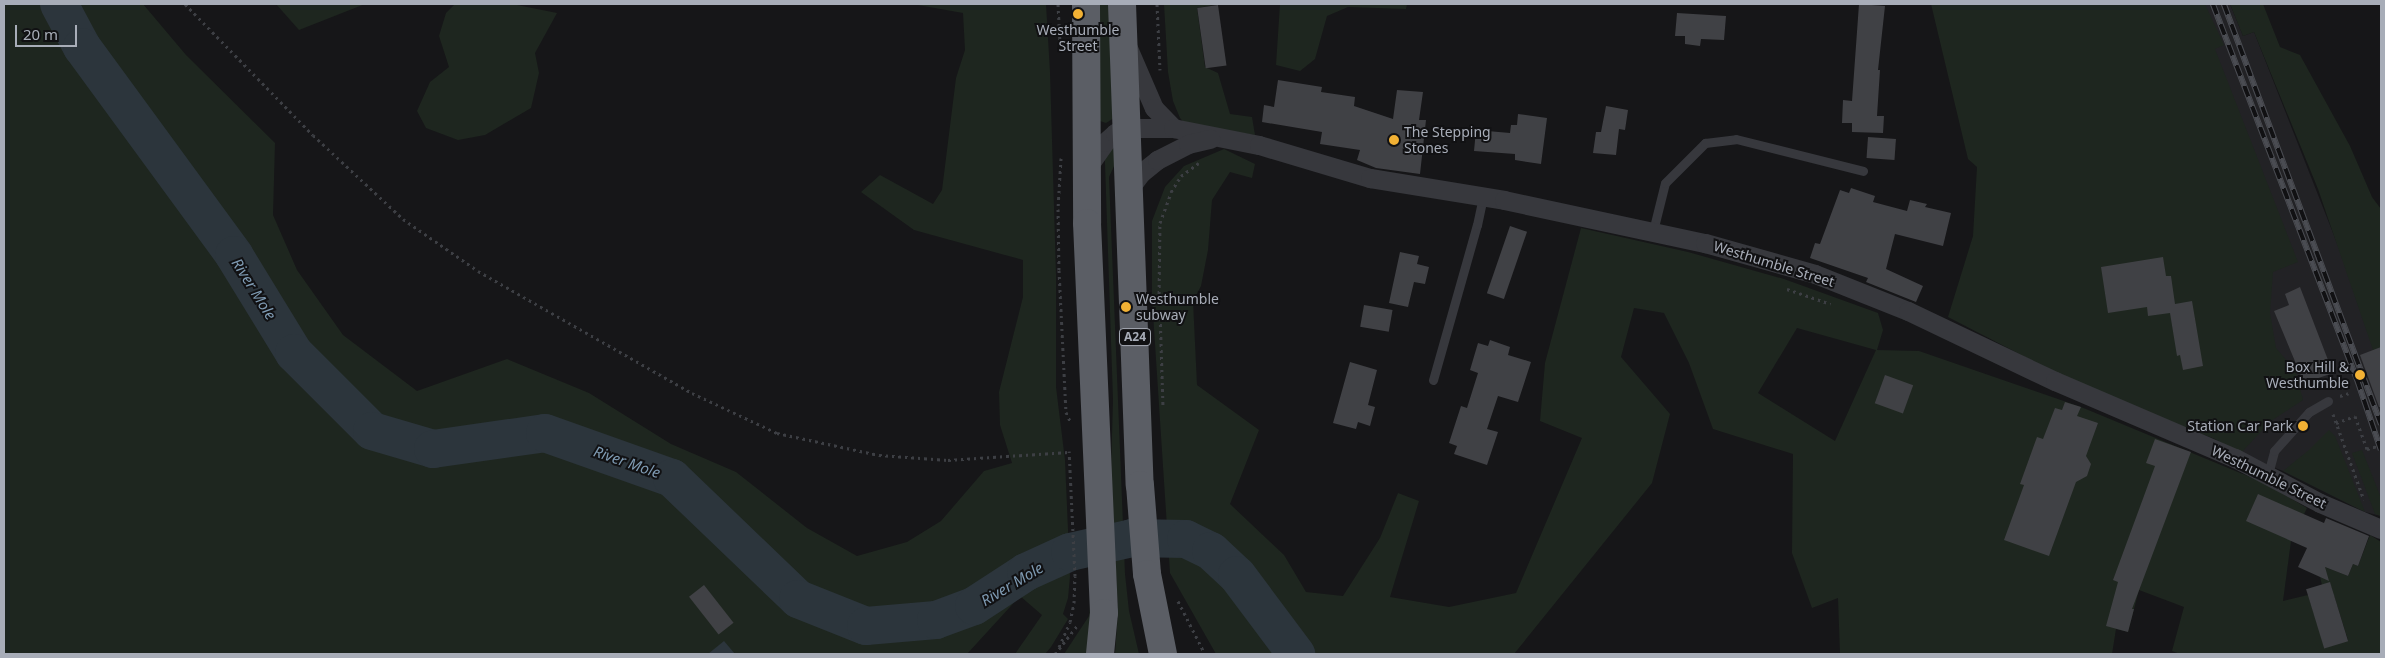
<!DOCTYPE html>
<html>
<head>
<meta charset="utf-8">
<style>
	body { margin:0 }
	#map { position:relative; width:2385px; height:658px; overflow:hidden; background:#161618; font-family:"Noto Sans",sans-serif }
	div>[style] { position:absolute }
	[style*='--x'] { left:calc(var(--x)*1px); top:calc(var(--y)*1px); width:calc(var(--w)*1px); rotate:calc(var(--a)*1deg) }
	.built>* { inset:0; background:#222225 }
	.green>* { inset:0; background:#1e261f }
	.water>* { inset:0; background:#2c353c }
	.river>* { height:38px; margin:-19px; padding:0 19px; transform-origin:19px; border-radius:19px; background:#2c353c }
	.building>* { inset:0; background:#404145; transform-origin:0 0 }
	.path>* { height:3px; margin-top:-1.5px; transform-origin:0; background:repeating-linear-gradient(90deg,#3d3f44 0 2.5px,transparent 0 6.5px) }
	.service>* { height:9px; margin:-4.5px; padding:0 4.5px; transform-origin:4.5px; border-radius:4.5px; background:#37383d }
	.minor>* { height:19px; margin:-9.5px; padding:0 9.5px; transform-origin:9.5px; border-radius:9.5px; background:#37383d }
	.trunk>* { height:28px; margin:-14px; padding:0 14px; transform-origin:14px; border-radius:14px; background:#5b5e65 }
	.rail>* { height:5.5px; margin-top:-2.75px; transform-origin:0; background:repeating-linear-gradient(90deg,#111113 0 11px,#4a4c52 0 22px); box-sizing:border-box; border-block:1px solid #4a4c52 }
	.dots>* { width:14px; height:14px; translate:-50% -50%; box-sizing:border-box; border:2px solid #111113; border-radius:50% }
	span { translate:-50% -50%; white-space:nowrap; text-align:center; line-height:1.15; -webkit-text-stroke:4px #111113; paint-order:stroke }
	.shield-label span { padding:1px 4px; background:#111113; border:1px solid; border-radius:4px; -webkit-text-stroke-width:0 }
	.shield-label { font-size:12px; color:#a8adb8; font-weight:700 }
	.poi-label { font-size:14px; color:#a8adb8 }
	.left { translate:0 -50%; text-align:left }
	.right { translate:-100% -50%; text-align:right }
	.street-label { font-size:14px; color:#a8adb8 }
	.water-label { font-size:15px; color:#7f9bb3; font-style:italic }
	.frame { position:absolute; inset:0; border:5px solid #a8adb8; pointer-events:none }
	.scale { position:absolute; left:15px; top:25px; width:62px; height:22px; box-sizing:border-box; border:2px solid #a8adb8; border-top:0; padding-left:6px; font-size:15px; line-height:18px; white-space:nowrap; color:#a8adb8; -webkit-text-stroke:4px #111113; paint-order:stroke }
</style>
</head>
<body>
<div id="map">
	<div class="built">
		<i style="clip-path:polygon(2090px 4px,2230px 4px,2243px 36px,2254px 32px,2381px 355px,2381px 516px,2365px 512px,2283px 471px,2240px 454px)"></i>
	</div>
	<div class="green">
		<i style="clip-path:polygon(4px 4px,143px 4px,186px 55px,275px 143px,273px 215px,297px 270px,343px 335px,417px 391px,507px 359px,589px 393px,671px 444px,736px 472px,807px 528px,857px 556px,907px 542px,941px 521px,984px 471px,1012px 463px,1000px 425px,999px 392px,1023px 297px,1023px 260px,914px 230px,861px 192px,880px 175px,933px 204px,942px 190px,956px 78px,965px 50px,963px 13px,912px 4px,1046px 4px,1050px 72px,1056px 275px,1056px 387px,1065px 460px,1070px 576px,1068px 598px,1063px 614px,1068px 619px,1051px 647px,1045px 654px,1015px 654px,1042px 615px,1020px 596px,967px 654px,4px 654px)"></i>
		<i style="clip-path:polygon(276px 4px,365px 4px,299px 30px)"></i>
		<i style="clip-path:polygon(455px 4px,512px 4px,557px 13px,535px 53px,539px 73px,531px 108px,485px 135px,458px 140px,426px 128px,417px 111px,430px 82px,449px 67px,439px 36px,446px 13px)"></i>
		<i style="clip-path:polygon(1097px 4px,1111px 4px,1114px 118px,1106px 123px,1100px 121px)"></i>
		<i style="clip-path:polygon(1164px 4px,1219px 4px,1197px 8px,1205px 67px,1218px 73px,1230px 114px,1252px 117px,1255px 135px,1186px 125px,1180px 118px,1173px 101px,1168px 72px)"></i>
		<i style="clip-path:polygon(1280px 4px,1407px 4px,1406px 9px,1348px 7px,1327px 16px,1315px 59px,1300px 71px,1276px 65px)"></i>
		<i style="clip-path:polygon(1931px 4px,2205px 4px,2224px 45px,2215px 49px,2298px 262px,2273px 272px,2270px 313px,2276px 348px,2295px 370px,2303px 400px,2271px 421px,2240px 454px,2215px 439px,2123px 404px,2066px 378px,1948px 317px,1973px 236px,1977px 167px,1968px 159px)"></i>
		<i style="clip-path:polygon(2230px 4px,2263px 4px,2280px 47px,2300px 55px,2350px 146px,2372px 197px,2381px 209px,2381px 355px,2379px 349px,2373px 350px,2318px 189px,2254px 32px,2243px 36px)"></i>
		<i style="clip-path:polygon(1116px 146px,1116px 162px,1109px 177px,1125px 574px,1129px 611px,1139px 654px,1115px 654px,1118px 612px,1111px 470px,1113px 400px,1105px 163px,1105px 156px,1111px 147px)"></i>
		<i style="clip-path:polygon(evenodd,1224px 149px,1255px 164px,1252px 178px,1230px 172px,1212px 200px,1208px 250px,1201px 286px,1193px 301px,1197px 385px,1259px 430px,1230px 504px,1284px 555px,1306px 592px,1343px 596px,1380px 538px,1398px 493px,1419px 501px,1390px 597px,1449px 607px,1516px 593px,1582px 438px,1540px 421px,1545px 363px,1581px 228px,1688px 252px,1784px 279px,1878px 313px,1883px 330px,1877px 350px,1919px 351px,2081px 407px,2262px 482px,2307px 508px,2291px 541px,2283px 601px,2308px 595px,2325px 648px,2348px 640px,2330px 583px,2322px 585px,2320px 577px,2325px 567px,2348px 576px,2353px 564px,2358px 566px,2370px 535px,2381px 542px,2381px 654px,2180px 654px,2172px 651px,2184px 607px,2139px 590px,2128px 632px,2116px 629px,2112px 654px,1840px 654px,1838px 598px,1812px 608px,1792px 553px,1793px 454px,1713px 429px,1689px 363px,1664px 313px,1634px 308px,1621px 357px,1670px 414px,1652px 483px,1514px 654px,1216px 654px,1170px 573px,1152px 298px,1152px 221px,1165px 187px,1184px 166px,1224px 149px,1797px 328px,1876px 350px,1835px 441px,1758px 393px,1797px 328px)"></i>
		<i style="clip-path:polygon(2329px 430px,2335px 436px,2365px 512px,2283px 471px,2309px 450px)"></i>
		<i style="clip-path:polygon(2362px 450px,2381px 498px,2381px 516px,2375px 514px,2352px 453px)"></i>
		<i style="clip-path:polygon(1094px 575px,1088px 654px,1064px 654px,1089px 616px)"></i>
	</div>
	<div class="water">
		<i style="clip-path:polygon(724px 641px,735px 654px,708px 654px)"></i>
	</div>
	<div class="river">
		<i style="--x:59;--y:4;--w:49;--a:61.9"></i>
		<i style="--x:82;--y:47;--w:258;--a:53.8"></i>
		<i style="--x:234;--y:255;--w:115;--a:58.5"></i>
		<i style="--x:294;--y:353;--w:110;--a:45"></i>
		<i style="--x:372;--y:431;--w:64;--a:16.4"></i>
		<i style="--x:433;--y:449;--w:113;--a:-8.1"></i>
		<i style="--x:545;--y:433;--w:135;--a:19.5"></i>
		<i style="--x:672;--y:478;--w:175;--a:43.8"></i>
		<i style="--x:798;--y:599;--w:73;--a:21.7"></i>
		<i style="--x:866;--y:626;--w:70;--a:-4.9"></i>
		<i style="--x:936;--y:620;--w:40;--a:-20.2"></i>
		<i style="--x:974;--y:606;--w:62;--a:-33.2"></i>
		<i style="--x:1026;--y:572;--w:48;--a:-24.4"></i>
		<i style="--x:1070;--y:552;--w:64;--a:-12.7"></i>
		<i style="--x:1132;--y:538;--w:54;--a:1.1"></i>
		<i style="--x:1186;--y:539;--w:28;--a:26"></i>
		<i style="--x:1211;--y:551;--w:35;--a:43"></i>
		<i style="--x:1237;--y:575;--w:99;--a:53.2"></i>
	</div>
	<div class="building">
		<i style="clip-path:polygon(1859px 4px,1885px 6px,1878px 70px,1880px 70px,1877px 116px,1884px 116px,1883px 133px,1852px 132px,1852px 123px,1842px 123px,1843px 100px,1852px 101px)"></i>
		<i style="left:1218px;top:5px;width:61px;height:21px;rotate:82deg"></i>
		<i style="clip-path:polygon(1677px 13px,1726px 16px,1724px 40px,1701px 39px,1700px 46px,1685px 44px,1685px 36px,1675px 36px)"></i>
		<i style="clip-path:polygon(1278px 80px,1322px 87px,1321px 92px,1355px 97px,1354px 106px,1393px 119px,1397px 90px,1423px 92px,1419px 120px,1426px 120px,1420px 174px,1376px 168px,1357px 160px,1360px 150px,1320px 144px,1322px 132px,1262px 122px,1264px 105px,1274px 107px)"></i>
		<i style="clip-path:polygon(1606px 106px,1628px 110px,1625px 130px,1619px 129px,1616px 155px,1593px 153px,1596px 132px,1601px 132px)"></i>
		<i style="clip-path:polygon(1518px 114px,1547px 118px,1541px 164px,1515px 160px,1515px 154px,1474px 151px,1476px 130px,1510px 133px,1511px 125px,1517px 125px)"></i>
		<i style="left:1868px;top:137px;width:28px;height:21px;rotate:4deg"></i>
		<i style="clip-path:polygon(1851px 188px,1875px 196px,1873px 202px,1907px 211px,1910px 200px,1927px 204px,1925px 207px,1951px 213px,1943px 246px,1895px 234px,1886px 269px,1923px 286px,1916px 302px,1866px 282px,1868px 278px,1810px 258px,1815px 243px,1820px 244px,1840px 190px,1849px 193px)"></i>
		<i style="left:1510px;top:226px;width:18px;height:71px;rotate:19deg"></i>
		<i style="clip-path:polygon(1400px 252px,1419px 256px,1417px 264px,1429px 267px,1425px 284px,1414px 282px,1408px 307px,1389px 303px)"></i>
		<i style="clip-path:polygon(2163px 257px,2166px 276px,2171px 276px,2175px 304px,2192px 301px,2203px 366px,2183px 370px,2180px 355px,2177px 356px,2170px 313px,2148px 316px,2147px 307px,2108px 313px,2101px 267px)"></i>
		<i style="clip-path:polygon(2300px 287px,2333px 373px,2304px 383px,2274px 311px,2289px 305px,2285px 294px)"></i>
		<i style="left:1364px;top:305px;width:29px;height:22px;rotate:10deg"></i>
		<i style="clip-path:polygon(1490px 340px,1510px 347px,1508px 355px,1531px 362px,1518px 402px,1498px 396px,1487px 429px,1498px 432px,1487px 465px,1454px 454px,1457px 446px,1449px 443px,1461px 406px,1467px 408px,1478px 373px,1470px 370px,1478px 343px,1488px 346px)"></i>
		<i style="clip-path:polygon(2381px 347px,2381px 407px,2379px 407px,2360px 355px)"></i>
		<i style="clip-path:polygon(1350px 362px,1377px 370px,1368px 405px,1375px 407px,1370px 426px,1358px 422px,1356px 429px,1333px 423px)"></i>
		<i style="left:1885px;top:375px;width:30px;height:30px;rotate:20deg"></i>
		<i style="clip-path:polygon(2065px 402px,2081px 407px,2077px 416px,2098px 423px,2086px 456px,2091px 464px,2087px 476px,2076px 482px,2049px 556px,2004px 540px,2024px 485px,2020px 484px,2037px 437px,2043px 439px,2055px 408px,2062px 410px)"></i>
		<i style="clip-path:polygon(2155px 439px,2191px 452px,2132px 609px,2134px 609px,2128px 632px,2106px 626px,2118px 582px,2113px 580px,2155px 466px,2146px 463px)"></i>
		<i style="clip-path:polygon(2258px 494px,2324px 523px,2326px 518px,2369px 536px,2358px 566px,2353px 564px,2348px 576px,2325px 567px,2329px 581px,2298px 567px,2307px 548px,2246px 521px)"></i>
		<i style="left:2330px;top:582px;width:62px;height:25px;rotate:73deg"></i>
		<i style="left:704px;top:585px;width:48px;height:19px;rotate:52deg"></i>
	</div>
	<div class="path">
		<i style="--x:185;--y:4;--w:183;--a:45.7"></i>
		<i style="--x:313;--y:135;--w:123;--a:43"></i>
		<i style="--x:403;--y:219;--w:91;--a:34.7"></i>
		<i style="--x:478;--y:271;--w:246;--a:29.7"></i>
		<i style="--x:692;--y:393;--w:94;--a:25.2"></i>
		<i style="--x:777;--y:433;--w:104;--a:12.2"></i>
		<i style="--x:879;--y:455;--w:69;--a:4.1"></i>
		<i style="--x:948;--y:460;--w:121;--a:-3.8"></i>
		<i style="--x:1058;--y:4;--w:40;--a:87.1"></i>
		<i style="--x:1157;--y:4;--w:66;--a:87.4"></i>
		<i style="--x:1061;--y:158;--w:51;--a:93.4"></i>
		<i style="--x:1058;--y:209;--w:61;--a:89.1"></i>
		<i style="--x:1059;--y:270;--w:142;--a:87.2"></i>
		<i style="--x:1066;--y:412;--w:12;--a:66"></i>
		<i style="--x:1787;--y:289;--w:46;--a:18.8"></i>
		<i style="--x:1159;--y:300;--w:77;--a:-89.3"></i>
		<i style="--x:1160;--y:223;--w:33;--a:-70"></i>
		<i style="--x:1171;--y:192;--w:19;--a:-58"></i>
		<i style="--x:1181;--y:176;--w:22;--a:-36"></i>
		<i style="--x:1160;--y:311;--w:96;--a:88.2"></i>
		<i style="--x:2340;--y:396;--w:9;--a:-18"></i>
		<i style="--x:2333;--y:414;--w:91;--a:70.2"></i>
		<i style="--x:2336;--y:423;--w:20;--a:-20"></i>
		<i style="--x:2355;--y:416;--w:35;--a:70"></i>
		<i style="--x:2367;--y:449;--w:15;--a:-16"></i>
		<i style="--x:1178;--y:601;--w:59;--a:63"></i>
		<i style="--x:1059;--y:647;--w:27;--a:-66"></i>
		<i style="--x:1070;--y:622;--w:19;--a:-78"></i>
		<i style="--x:1074;--y:603;--w:27;--a:-88"></i>
		<i style="--x:1075;--y:576;--w:125;--a:-92.7"></i>
		<i style="--x:1055;--y:654;--w:37;--a:-52"></i>
	</div>
	<div class="service">
		<i style="--x:1653;--y:231;--w:49;--a:-76"></i>
		<i style="--x:1665;--y:183;--w:57;--a:-45"></i>
		<i style="--x:1705;--y:143;--w:31;--a:-7"></i>
		<i style="--x:1736;--y:139;--w:131;--a:14.1"></i>
		<i style="--x:1433;--y:380;--w:161;--a:-74.2"></i>
		<i style="--x:1477;--y:225;--w:29;--a:-78"></i>
		<i style="--x:2268;--y:474;--w:24;--a:-75"></i>
		<i style="--x:2274;--y:451;--w:52;--a:-48.1"></i>
		<i style="--x:2309;--y:412;--w:22;--a:-30"></i>
	</div>
	<div class="minor">
		<i style="--x:1128;--y:48;--w:65;--a:66.6"></i>
		<i style="--x:1154;--y:108;--w:28;--a:46"></i>
		<i style="--x:1087;--y:168;--w:32;--a:-55"></i>
		<i style="--x:1105;--y:142;--w:13;--a:-42"></i>
		<i style="--x:1115;--y:133;--w:12;--a:-24"></i>
		<i style="--x:1126;--y:128;--w:47;--a:0"></i>
		<i style="--x:1173;--y:128;--w:88;--a:11.2"></i>
		<i style="--x:1259;--y:145;--w:116;--a:16.6"></i>
		<i style="--x:1370;--y:178;--w:136;--a:9.3"></i>
		<i style="--x:1504;--y:200;--w:206;--a:12.1"></i>
		<i style="--x:1705;--y:243;--w:114;--a:15.7"></i>
		<i style="--x:1815;--y:274;--w:100;--a:21.7"></i>
		<i style="--x:1908;--y:311;--w:163;--a:25.5"></i>
		<i style="--x:2055;--y:381;--w:196;--a:23.2"></i>
		<i style="--x:2235;--y:458;--w:96;--a:27.9"></i>
		<i style="--x:2320;--y:503;--w:66;--a:23.1"></i>
		<i style="--x:1129;--y:189;--w:20;--a:-53"></i>
		<i style="--x:1141;--y:173;--w:21;--a:-39"></i>
		<i style="--x:1157;--y:160;--w:35;--a:-27"></i>
		<i style="--x:1188;--y:144;--w:23;--a:-13"></i>
	</div>
	<div class="trunk">
		<i style="--x:1086;--y:4;--w:219;--a:89.7"></i>
		<i style="--x:1087;--y:223;--w:390;--a:87.5"></i>
		<i style="--x:1104;--y:613;--w:41;--a:95.6"></i>
		<i style="--x:1122;--y:4;--w:481;--a:87.9"></i>
		<i style="--x:1140;--y:485;--w:89;--a:85.5"></i>
		<i style="--x:1147;--y:574;--w:82;--a:78.7"></i>
	</div>
	<div class="rail">
		<i style="--x:2213;--y:4;--w:402;--a:69"></i>
		<i style="--x:2357;--y:379;--w:75;--a:71.3"></i>
		<i style="--x:2224;--y:4;--w:449;--a:69.5"></i>
	</div>
	<div class="dots">
		<i style="left:1078px;top:14px;background:#f2b134"></i>
		<i style="left:1394px;top:140px;background:#f2b134"></i>
		<i style="left:1126px;top:307px;background:#f2b134"></i>
		<i style="left:2360px;top:375px;background:#f2b134"></i>
		<i style="left:2303px;top:426px;background:#f2b134"></i>
	</div>
	<div class="shield-label">
		<span style="left:1135px;top:337px">A24</span>
	</div>
	<div class="poi-label">
		<span style="left:1078px;top:38px">Westhumble<br>Street</span>
		<span class="left" style="left:1404px;top:140px">The Stepping<br>Stones</span>
		<span class="left" style="left:1136px;top:307px">Westhumble<br>subway</span>
		<span class="right" style="left:2349px;top:375px">Box Hill &amp;<br>Westhumble</span>
		<span class="right" style="left:2293px;top:426px">Station Car Park</span>
	</div>
	<div class="street-label">
		<span style="left:1774px;top:264px;rotate:17deg">Westhumble Street</span>
		<span style="left:2269px;top:477px;rotate:26deg">Westhumble Street</span>
	</div>
	<div class="water-label">
		<span style="left:254px;top:289px;rotate:58deg">River Mole</span>
		<span style="left:627px;top:462px;rotate:19deg">River Mole</span>
		<span style="left:1012px;top:584px;rotate:-31deg">River Mole</span>
	</div>
	<div class="frame"></div>
	<div class="scale">20 m</div>
</div>
</body>
</html>
